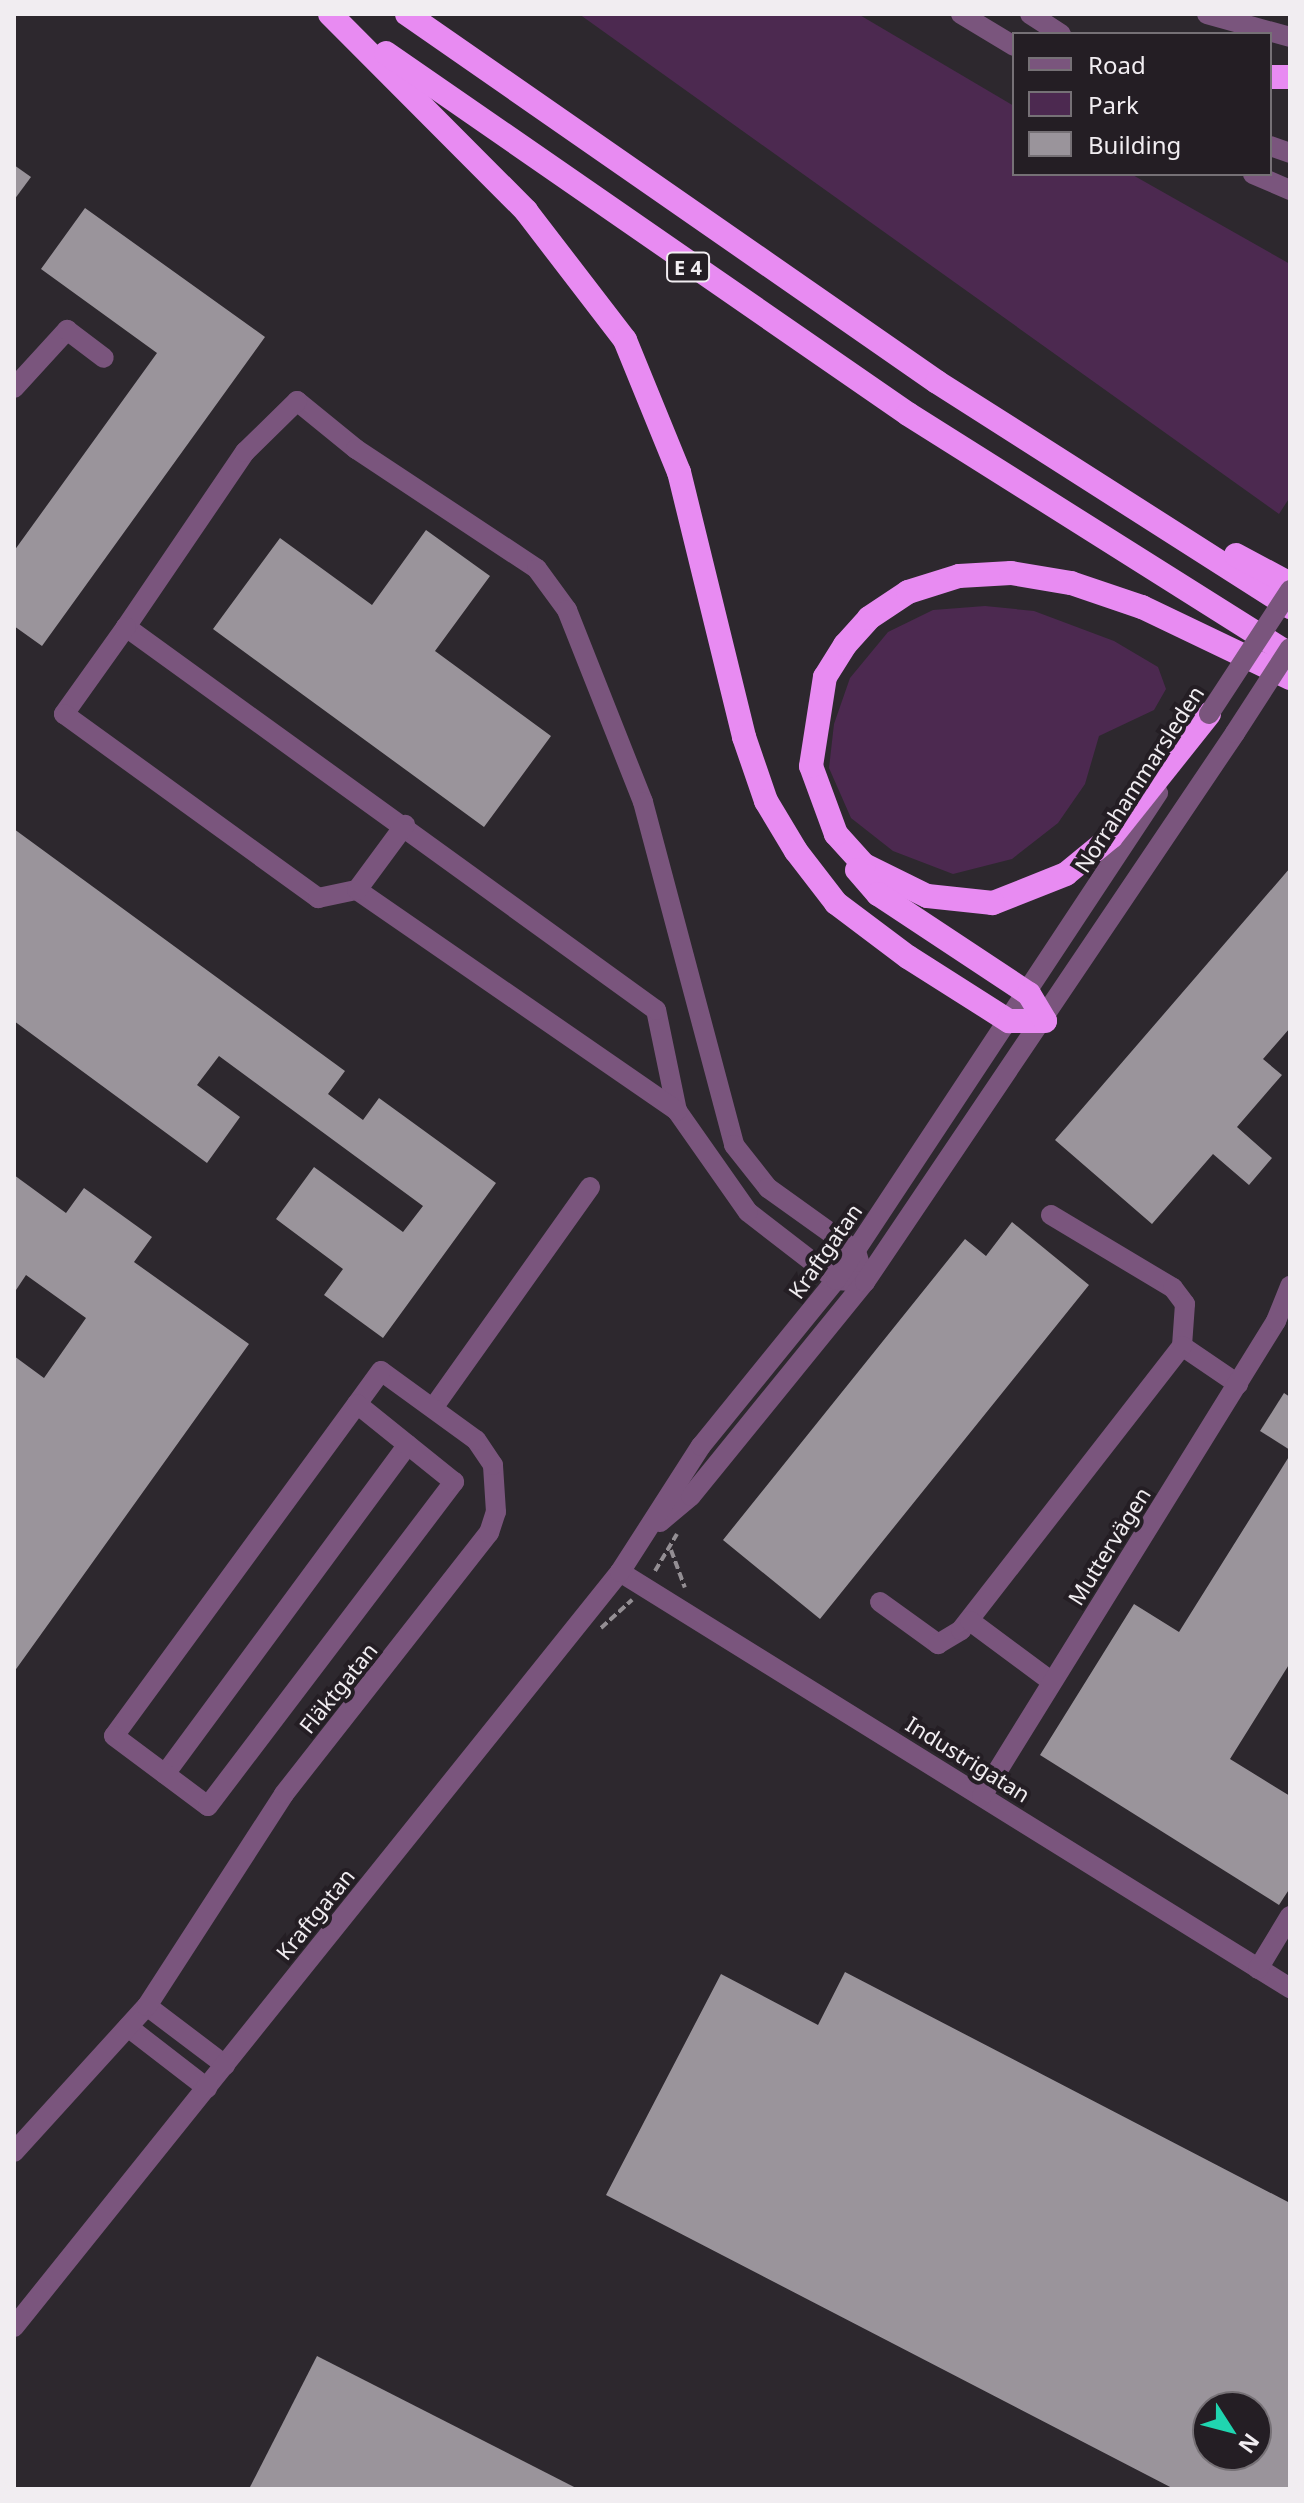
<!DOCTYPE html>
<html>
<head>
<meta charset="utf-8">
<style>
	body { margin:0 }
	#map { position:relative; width:1304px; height:2503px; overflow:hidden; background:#2d282e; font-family:"Noto Sans",sans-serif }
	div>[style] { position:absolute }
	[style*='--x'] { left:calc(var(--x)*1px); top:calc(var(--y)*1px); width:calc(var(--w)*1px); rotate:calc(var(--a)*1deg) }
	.green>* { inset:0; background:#4c2950 }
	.building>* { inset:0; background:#9a949b }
	.path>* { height:4px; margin-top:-2px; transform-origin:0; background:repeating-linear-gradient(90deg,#938e93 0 8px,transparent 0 12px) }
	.minor>* { height:20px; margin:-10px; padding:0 10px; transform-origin:10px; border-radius:10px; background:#7a557d }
	.highway>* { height:24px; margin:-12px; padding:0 12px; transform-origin:12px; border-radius:12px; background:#e88bf2 }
	.minor-bridge>* { height:20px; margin:-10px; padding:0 10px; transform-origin:10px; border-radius:10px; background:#7a557d }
	span { translate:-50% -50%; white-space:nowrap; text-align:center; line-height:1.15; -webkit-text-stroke:8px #241e24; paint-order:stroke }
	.shield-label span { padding:2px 6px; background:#241e24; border:2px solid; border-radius:6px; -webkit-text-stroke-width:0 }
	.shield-label { font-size:20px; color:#f1edf1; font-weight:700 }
	.street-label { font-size:22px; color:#f1edf1 }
	.frame { position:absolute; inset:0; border:16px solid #f1edf1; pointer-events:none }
	.legend { position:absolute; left:1012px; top:32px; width:260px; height:144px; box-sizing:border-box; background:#241e24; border:2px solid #767176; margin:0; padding:10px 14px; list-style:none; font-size:24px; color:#f1edf1 }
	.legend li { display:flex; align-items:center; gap:16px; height:40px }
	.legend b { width:40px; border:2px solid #767176 }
	.north { position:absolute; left:1192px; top:2391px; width:80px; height:80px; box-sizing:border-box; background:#241e24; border:2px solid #767176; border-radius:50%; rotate:126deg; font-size:22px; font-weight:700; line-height:32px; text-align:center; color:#f1edf1 }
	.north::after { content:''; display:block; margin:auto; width:28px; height:36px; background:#20d5b0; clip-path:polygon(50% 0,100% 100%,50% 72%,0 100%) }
</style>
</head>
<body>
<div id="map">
	<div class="green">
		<i style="clip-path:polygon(579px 14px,858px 14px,1014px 106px,1014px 174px,1131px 174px,1290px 264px,1290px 497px,1279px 514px)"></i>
		<i style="clip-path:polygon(985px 606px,1034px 611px,1114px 641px,1158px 667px,1166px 689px,1154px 710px,1099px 736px,1085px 784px,1058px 823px,1012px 859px,953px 874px,893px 851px,851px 818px,829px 768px,834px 724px,850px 678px,888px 632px,933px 610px)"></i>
	</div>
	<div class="building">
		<i style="clip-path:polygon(14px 165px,31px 177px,14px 200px)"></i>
		<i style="clip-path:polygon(85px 208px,265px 337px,42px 646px,14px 626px,14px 551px,157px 353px,41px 269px)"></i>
		<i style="clip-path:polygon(426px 530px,490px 576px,435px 651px,551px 736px,484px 827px,213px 629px,280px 538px,372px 605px)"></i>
		<i style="clip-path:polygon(14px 829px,345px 1071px,328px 1094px,363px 1120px,379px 1098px,496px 1183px,383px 1338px,324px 1295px,343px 1269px,276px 1219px,314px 1167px,403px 1232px,423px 1206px,219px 1056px,197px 1085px,240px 1117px,207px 1163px,14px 1021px)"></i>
		<i style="clip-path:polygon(1290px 868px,1290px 1028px,1263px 1059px,1282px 1075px,1237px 1127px,1272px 1158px,1249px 1185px,1213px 1154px,1152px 1224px,1055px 1140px)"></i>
		<i style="clip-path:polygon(14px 1175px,66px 1213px,84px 1188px,152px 1237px,134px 1262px,249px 1344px,14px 1672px,14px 1356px,44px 1378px,86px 1318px,26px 1275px,14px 1293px)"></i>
		<i style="clip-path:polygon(1012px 1222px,1089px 1285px,820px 1619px,723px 1540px,965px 1239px,986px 1256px)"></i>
		<i style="clip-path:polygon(1284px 1393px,1290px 1397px,1290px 1450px,1260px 1431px)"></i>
		<i style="clip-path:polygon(1290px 1455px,1290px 1663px,1230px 1759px,1290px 1796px,1290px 1888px,1279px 1905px,1040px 1755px,1134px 1604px,1179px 1632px)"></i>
		<i style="clip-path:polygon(evenodd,845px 1972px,1290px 2203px,1290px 2489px,1174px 2489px,606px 2195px,721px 1974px,818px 2025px,845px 1972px,1208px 2407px,1256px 2407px,1256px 2455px,1208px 2455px,1208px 2407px)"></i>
		<i style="clip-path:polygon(317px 2356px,578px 2489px,249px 2489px)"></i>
	</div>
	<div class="path">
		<i style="--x:671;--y:1550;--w:40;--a:69.8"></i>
		<i style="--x:655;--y:1571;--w:43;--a:-59.3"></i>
		<i style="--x:601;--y:1628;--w:42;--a:-42.1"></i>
	</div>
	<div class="minor">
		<i style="--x:961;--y:14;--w:62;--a:31.1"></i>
		<i style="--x:1030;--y:14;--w:37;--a:33"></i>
		<i style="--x:1207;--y:14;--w:86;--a:15.5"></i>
		<i style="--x:1270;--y:146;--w:21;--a:19"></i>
		<i style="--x:1253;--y:174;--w:40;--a:23.4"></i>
		<i style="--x:14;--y:388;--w:79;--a:-47.6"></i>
		<i style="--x:67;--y:330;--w:46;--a:37.1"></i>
		<i style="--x:297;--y:401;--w:76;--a:39.1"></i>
		<i style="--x:356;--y:449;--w:217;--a:33.5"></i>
		<i style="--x:537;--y:569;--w:51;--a:53.8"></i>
		<i style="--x:567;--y:610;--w:206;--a:68.4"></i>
		<i style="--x:643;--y:802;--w:355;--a:75.1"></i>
		<i style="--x:734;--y:1145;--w:55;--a:51.7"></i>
		<i style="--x:768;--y:1188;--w:108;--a:35.6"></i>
		<i style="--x:856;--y:1251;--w:32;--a:74"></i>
		<i style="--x:865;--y:1282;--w:29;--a:-176"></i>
		<i style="--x:836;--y:1280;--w:111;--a:-142.3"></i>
		<i style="--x:748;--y:1212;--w:123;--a:-125.1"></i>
		<i style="--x:677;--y:1111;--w:103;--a:-101.7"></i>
		<i style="--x:656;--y:1010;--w:654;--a:-144.15"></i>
		<i style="--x:126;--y:627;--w:212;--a:-55.8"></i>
		<i style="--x:245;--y:452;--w:73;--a:-44.4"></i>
		<i style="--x:126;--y:627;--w:107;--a:125.5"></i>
		<i style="--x:64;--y:714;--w:314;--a:35.9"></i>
		<i style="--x:318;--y:898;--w:40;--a:-12"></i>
		<i style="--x:357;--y:890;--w:389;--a:34.6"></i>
		<i style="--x:357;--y:890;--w:81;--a:-53.6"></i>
		<i style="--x:1051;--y:1215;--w:142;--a:30.9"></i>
		<i style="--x:1173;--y:1288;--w:20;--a:53"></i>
		<i style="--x:1185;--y:1304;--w:42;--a:94.1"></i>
		<i style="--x:1182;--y:1346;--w:68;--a:34.2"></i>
		<i style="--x:433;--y:1408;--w:271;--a:-54.6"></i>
		<i style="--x:660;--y:1522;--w:40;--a:-40"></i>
		<i style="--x:691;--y:1496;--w:276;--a:-50.9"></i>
		<i style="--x:865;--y:1282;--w:662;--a:-56.02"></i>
		<i style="--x:620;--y:1572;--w:789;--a:31.84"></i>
		<i style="--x:880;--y:1602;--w:72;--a:35.9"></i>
		<i style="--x:938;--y:1644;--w:27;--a:-31"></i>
		<i style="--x:961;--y:1630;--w:360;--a:-52.1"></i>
		<i style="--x:970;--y:1621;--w:102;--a:36.6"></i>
		<i style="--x:165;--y:1774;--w:409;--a:-53.6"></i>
		<i style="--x:982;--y:1796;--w:559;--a:-58.24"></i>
		<i style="--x:1276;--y:1321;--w:38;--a:-68"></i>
		<i style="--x:1258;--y:1969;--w:62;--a:-58.9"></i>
		<i style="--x:147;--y:2006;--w:98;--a:37.1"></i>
		<i style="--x:128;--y:2027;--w:100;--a:37.7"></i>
		<i style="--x:14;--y:2152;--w:197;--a:-47.7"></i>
		<i style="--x:147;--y:2006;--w:252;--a:-57.1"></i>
		<i style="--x:284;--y:1794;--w:332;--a:-51.9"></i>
		<i style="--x:489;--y:1533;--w:22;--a:-72"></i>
		<i style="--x:496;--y:1512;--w:47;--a:-93.7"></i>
		<i style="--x:493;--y:1465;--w:30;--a:-124"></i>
		<i style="--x:476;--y:1440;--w:117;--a:-144"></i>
		<i style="--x:381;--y:1371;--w:41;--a:126"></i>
		<i style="--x:357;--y:1404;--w:411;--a:126.2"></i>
		<i style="--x:114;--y:1736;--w:117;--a:36.7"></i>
		<i style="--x:208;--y:1806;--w:407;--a:-52.8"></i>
		<i style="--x:454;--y:1482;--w:124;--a:-141.2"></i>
		<i style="--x:14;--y:2327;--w:968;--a:-51.25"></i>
		<i style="--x:620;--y:1572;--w:150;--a:-57.3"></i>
		<i style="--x:701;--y:1446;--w:214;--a:-50.9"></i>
		<i style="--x:836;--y:1280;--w:584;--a:-56.53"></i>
	</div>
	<div class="highway">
		<i style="--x:330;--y:14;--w:278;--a:45.1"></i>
		<i style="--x:526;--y:211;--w:163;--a:52.5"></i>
		<i style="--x:625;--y:340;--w:143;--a:67.8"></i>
		<i style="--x:679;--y:472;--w:273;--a:76.2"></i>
		<i style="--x:744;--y:737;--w:68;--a:71"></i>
		<i style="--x:766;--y:801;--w:58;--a:59"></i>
		<i style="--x:796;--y:851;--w:66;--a:52.4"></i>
		<i style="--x:836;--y:903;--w:90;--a:36.9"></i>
		<i style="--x:908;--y:957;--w:120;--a:32.4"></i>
		<i style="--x:1009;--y:1021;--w:36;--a:0"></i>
		<i style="--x:407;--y:14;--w:645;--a:34.77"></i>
		<i style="--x:937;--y:382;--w:419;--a:32.5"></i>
		<i style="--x:386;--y:53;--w:635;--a:34.67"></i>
		<i style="--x:908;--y:414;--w:452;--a:32.2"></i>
		<i style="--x:1270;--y:77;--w:20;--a:0"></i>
		<i style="--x:1236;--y:555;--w:61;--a:28.2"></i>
		<i style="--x:1209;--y:714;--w:157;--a:128.5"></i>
		<i style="--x:1111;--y:837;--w:58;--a:140.6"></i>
		<i style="--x:1066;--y:874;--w:79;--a:158.3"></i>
		<i style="--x:993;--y:903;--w:66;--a:-173.9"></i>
		<i style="--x:927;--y:896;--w:70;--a:-153.8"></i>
		<i style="--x:864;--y:865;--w:42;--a:-132.1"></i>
		<i style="--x:836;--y:834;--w:72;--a:-110.2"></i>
		<i style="--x:811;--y:766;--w:90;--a:-81.1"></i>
		<i style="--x:825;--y:677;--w:38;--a:-58"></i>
		<i style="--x:845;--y:645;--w:36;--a:-48"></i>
		<i style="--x:869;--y:618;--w:47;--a:-33.7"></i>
		<i style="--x:908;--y:592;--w:53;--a:-17.4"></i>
		<i style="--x:959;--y:576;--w:52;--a:-3.3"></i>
		<i style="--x:1011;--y:573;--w:61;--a:9.5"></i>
		<i style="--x:1071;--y:583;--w:75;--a:18.7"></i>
		<i style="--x:1142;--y:607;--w:164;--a:25.6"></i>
		<i style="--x:857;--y:870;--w:32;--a:49"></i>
		<i style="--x:878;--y:894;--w:181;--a:33.5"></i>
		<i style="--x:1029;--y:994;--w:31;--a:59"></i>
	</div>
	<div class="minor-bridge">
		<i style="--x:1209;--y:714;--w:148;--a:-56.8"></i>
		<i style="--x:1235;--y:733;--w:101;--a:-57.1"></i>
	</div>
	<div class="shield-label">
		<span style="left:688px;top:267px">E 4</span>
	</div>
	<div class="street-label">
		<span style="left:1139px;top:779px;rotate:-57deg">Norrahammarsleden</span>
		<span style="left:825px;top:1251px;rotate:-55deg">Kraftgatan</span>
		<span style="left:1109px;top:1546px;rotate:-58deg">Muttervägen</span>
		<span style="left:338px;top:1688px;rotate:-51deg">Fläktgatan</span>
		<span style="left:968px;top:1759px;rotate:32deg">Industrigatan</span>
		<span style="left:315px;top:1914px;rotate:-51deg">Kraftgatan</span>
	</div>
	<div class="frame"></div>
	<ul class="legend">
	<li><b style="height:10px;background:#7a557d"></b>Road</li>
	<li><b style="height:22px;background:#4c2950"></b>Park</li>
	<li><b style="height:22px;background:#9a949b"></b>Building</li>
	</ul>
	<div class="north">N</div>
</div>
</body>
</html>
